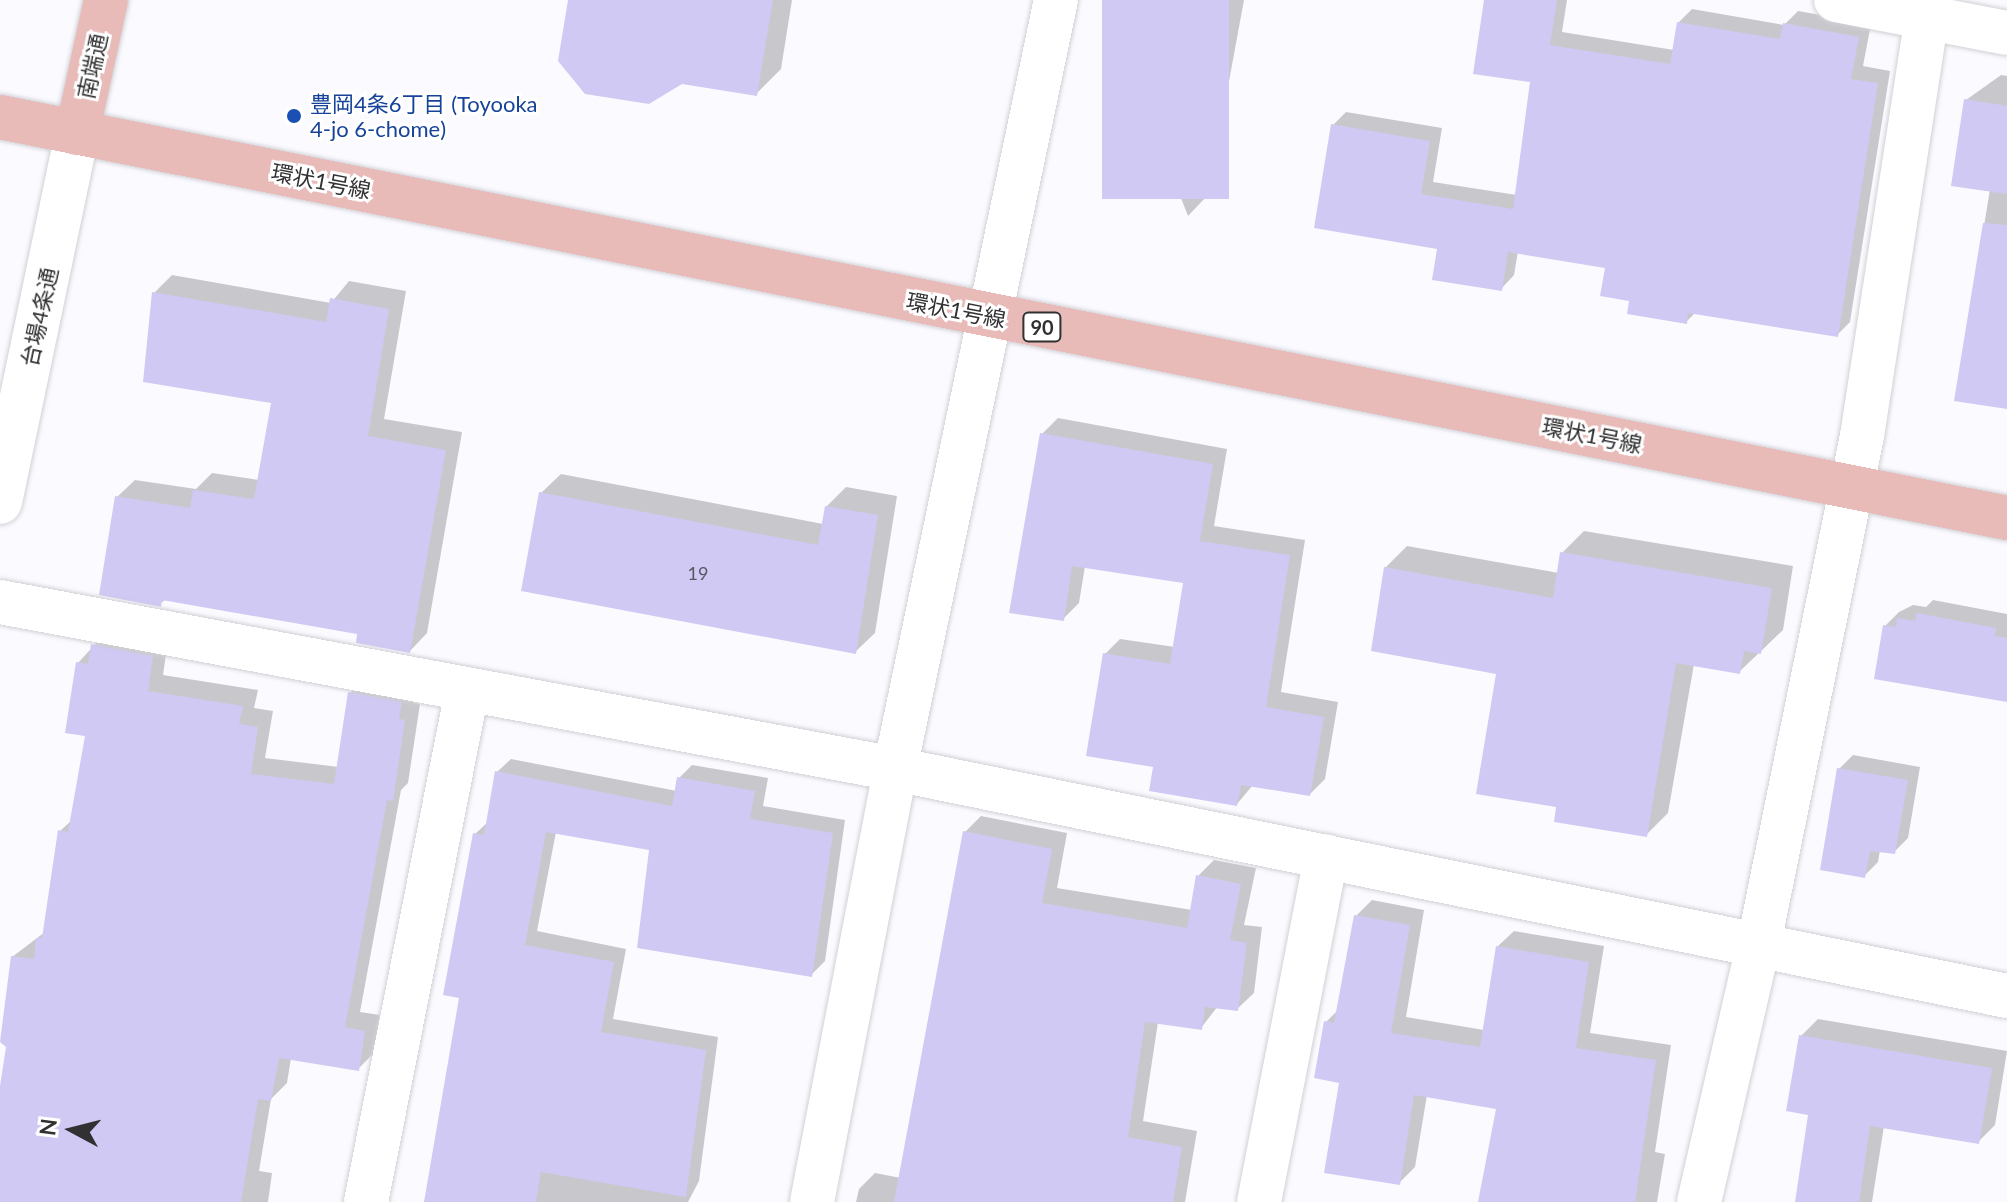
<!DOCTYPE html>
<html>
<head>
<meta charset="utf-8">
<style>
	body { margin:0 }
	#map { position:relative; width:2007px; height:1202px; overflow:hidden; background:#fbfbff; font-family:Lato,"Noto Sans JP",sans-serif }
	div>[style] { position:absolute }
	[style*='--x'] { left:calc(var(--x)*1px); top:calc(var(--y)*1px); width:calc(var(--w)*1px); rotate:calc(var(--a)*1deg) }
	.shadow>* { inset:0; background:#0003 }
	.building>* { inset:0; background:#cfc9f3; transform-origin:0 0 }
	.roads { filter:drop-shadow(0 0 2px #d0d0d6) drop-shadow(0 0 2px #d0d0d6) }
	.minor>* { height:44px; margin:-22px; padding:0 22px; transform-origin:22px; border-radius:22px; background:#fff }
	.major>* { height:44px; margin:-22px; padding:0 22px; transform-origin:22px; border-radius:22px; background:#e8bab8 }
	.dots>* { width:22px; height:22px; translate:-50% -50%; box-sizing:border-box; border:4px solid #fff; border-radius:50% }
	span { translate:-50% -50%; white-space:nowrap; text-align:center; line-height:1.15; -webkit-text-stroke:6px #fff; paint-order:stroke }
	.number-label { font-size:18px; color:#585763 }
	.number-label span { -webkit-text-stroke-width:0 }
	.shield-label span { padding:2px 6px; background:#fff; border:2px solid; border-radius:6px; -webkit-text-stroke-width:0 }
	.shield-label { font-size:20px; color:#313133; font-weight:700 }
	.street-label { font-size:22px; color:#313133 }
	.transit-label { font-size:22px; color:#164399 }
	.left { translate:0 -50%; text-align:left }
	.north { position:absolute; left:32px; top:1090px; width:80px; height:80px; -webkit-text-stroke:6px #fff; paint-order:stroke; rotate:277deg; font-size:22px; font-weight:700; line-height:32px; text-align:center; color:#313133 }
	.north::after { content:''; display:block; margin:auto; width:28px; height:36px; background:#313133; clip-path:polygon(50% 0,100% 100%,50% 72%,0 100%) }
</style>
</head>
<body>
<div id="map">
	<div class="shadow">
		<i style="clip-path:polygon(570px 0,792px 0,781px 69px,756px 94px)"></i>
		<i style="clip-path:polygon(1104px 0,1244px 0,1208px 195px,1188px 216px)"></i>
		<i style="clip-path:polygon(1486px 0,1567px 0,1562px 32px,1674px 50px,1679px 22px,1692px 9px,1784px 25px,1798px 11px,1871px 24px,1863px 66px,1890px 71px,1850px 322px,1837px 335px,1696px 312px,1686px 322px,1631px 299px,1607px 266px,1518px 251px,1514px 275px,1501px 289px,1440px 248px,1333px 125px,1346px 112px,1442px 128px,1433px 182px,1517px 195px,1533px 80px)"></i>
		<i style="clip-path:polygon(2001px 75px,2007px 76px,2007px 407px,1956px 399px,1990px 189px,1966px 100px)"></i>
		<i style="clip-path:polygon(172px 275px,331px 303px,349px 281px,406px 291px,384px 419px,462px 432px,427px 633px,410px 651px,360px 632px,166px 599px,160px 604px,117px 497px,135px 480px,196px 489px,212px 473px,259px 480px,273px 402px,154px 293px)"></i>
		<i style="clip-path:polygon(1058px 418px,1227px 449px,1214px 526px,1305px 540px,1281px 692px,1338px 702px,1325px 779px,1310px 794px,1253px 785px,1237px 804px,1155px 766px,1105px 654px,1120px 639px,1175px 647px,1185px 581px,1085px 566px,1079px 603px,1063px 619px,1042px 434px)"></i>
		<i style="clip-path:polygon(561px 474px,823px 524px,826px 507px,846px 487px,897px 496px,875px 633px,855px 652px,541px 493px)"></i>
		<i style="clip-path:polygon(1584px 531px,1793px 566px,1783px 630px,1760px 652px,1739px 672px,1694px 664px,1668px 813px,1646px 835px,1559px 805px,1499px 672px,1385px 568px,1407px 546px,1559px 573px,1562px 553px)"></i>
		<i style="clip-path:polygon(1933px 600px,2007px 614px,2007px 700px,1885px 626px,1899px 612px,1913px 605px,1926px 607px)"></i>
		<i style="clip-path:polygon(109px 629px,168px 640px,163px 675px,258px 690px,254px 708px,273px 711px,265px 758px,339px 767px,350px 693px,366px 677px,417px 687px,414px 703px,420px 704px,408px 783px,401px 790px,360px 1012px,380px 1015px,374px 1053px,358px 1069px,291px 1058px,287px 1083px,271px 1099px,259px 1171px,272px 1173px,268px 1202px,0 1202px,0 1100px,8px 1045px,2px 1044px,12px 957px,45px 932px,60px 831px,72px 820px,87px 735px,78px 663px)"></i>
		<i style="clip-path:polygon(1853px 755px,1920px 767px,1908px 838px,1894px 852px,1880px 850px,1878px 862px,1864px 876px,1839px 769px)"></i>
		<i style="clip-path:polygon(511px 759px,677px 791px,679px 778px,692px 765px,768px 778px,763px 806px,845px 820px,825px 961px,811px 975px,651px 848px,556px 832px,537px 931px,626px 949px,613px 1019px,718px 1037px,699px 1181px,688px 1202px,426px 1202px,462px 996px,475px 834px,489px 821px,497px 772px)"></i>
		<i style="clip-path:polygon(981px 816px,1067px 833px,1057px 888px,1192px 910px,1198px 876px,1214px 860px,1256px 868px,1244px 925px,1262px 927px,1254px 993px,1237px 1009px,1218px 1006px,1201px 1028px,1158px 1022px,1143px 1121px,1197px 1131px,1185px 1202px,856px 1202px,859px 1189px,875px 1173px,901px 1178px,965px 832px)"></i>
		<i style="clip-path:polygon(1372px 900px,1424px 910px,1406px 1017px,1484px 1030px,1498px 946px,1514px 931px,1604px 946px,1590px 1033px,1671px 1045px,1655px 1152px,1665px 1154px,1657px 1202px,1480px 1202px,1498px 1108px,1427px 1095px,1415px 1167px,1399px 1183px,1342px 1081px,1326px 1022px,1339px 1009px,1356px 916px)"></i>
		<i style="clip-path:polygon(1818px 1019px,2007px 1051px,1995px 1125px,1978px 1142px,1884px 1126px,1872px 1202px,1797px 1202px,1810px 1113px,1801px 1036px)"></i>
	</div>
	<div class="building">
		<i style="clip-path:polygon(568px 0,773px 0,757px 96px,682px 84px,649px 104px,585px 94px,558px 61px)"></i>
		<i style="left:1102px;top:0;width:127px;height:199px"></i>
		<i style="clip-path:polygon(1484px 0,1557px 0,1550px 45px,1670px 64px,1677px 22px,1780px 39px,1783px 23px,1859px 37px,1851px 79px,1878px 83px,1838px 337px,1688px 313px,1687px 324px,1627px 314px,1629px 301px,1600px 296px,1605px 268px,1508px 252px,1502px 291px,1432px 280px,1437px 249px,1314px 228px,1331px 124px,1430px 141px,1421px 194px,1513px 209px,1530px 82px,1473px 74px)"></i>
		<i style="clip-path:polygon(1964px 99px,2007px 106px,2007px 194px,1951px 186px)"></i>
		<i style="clip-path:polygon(1983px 223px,2007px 225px,2007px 409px,1954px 401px)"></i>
		<i style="clip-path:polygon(152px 292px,326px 322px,330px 298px,389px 309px,368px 436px,446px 450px,410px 653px,356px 643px,357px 634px,162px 600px,161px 607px,99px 595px,115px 496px,190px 508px,193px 490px,254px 499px,271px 403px,143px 382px)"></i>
		<i style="clip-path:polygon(1040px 433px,1213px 464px,1200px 541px,1290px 555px,1266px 707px,1324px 717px,1310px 796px,1241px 785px,1237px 806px,1149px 791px,1153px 767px,1086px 756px,1103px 653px,1170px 664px,1183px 583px,1072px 566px,1064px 621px,1009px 613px)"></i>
		<i style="clip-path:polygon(539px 492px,818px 545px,825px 506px,878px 515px,856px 654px,521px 591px)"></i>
		<i style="clip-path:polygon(1560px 552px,1772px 588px,1761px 654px,1744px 651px,1740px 674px,1676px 663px,1647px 837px,1554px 822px,1556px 807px,1476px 794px,1496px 674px,1371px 651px,1384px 567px,1553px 598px)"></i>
		<i style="clip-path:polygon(1917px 613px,1996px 628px,1995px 636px,2007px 638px,2007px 702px,1874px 679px,1883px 625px,1896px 627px,1897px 618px,1915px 621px)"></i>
		<i style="clip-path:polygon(91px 644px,153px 656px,148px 691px,243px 706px,239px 724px,258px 727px,251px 774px,334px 784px,348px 692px,402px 702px,399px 719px,405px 720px,393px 801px,387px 800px,345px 1027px,365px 1031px,359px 1071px,279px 1058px,271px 1101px,258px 1099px,241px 1202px,0 1202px,0 1086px,6px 1047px,0 1042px,11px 956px,34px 959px,36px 938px,42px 938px,58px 830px,68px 832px,85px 736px,65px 733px,76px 662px,88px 664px)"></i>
		<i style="clip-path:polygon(1837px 768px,1908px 780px,1895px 854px,1870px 851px,1865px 878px,1820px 870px)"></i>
		<i style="clip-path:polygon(495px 771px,672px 806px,677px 777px,755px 791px,750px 819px,833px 833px,812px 977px,637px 948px,649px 850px,546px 832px,525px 945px,614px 962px,601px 1032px,706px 1050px,686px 1197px,541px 1172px,536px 1202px,424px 1202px,459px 998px,443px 995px,473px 833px,484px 835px)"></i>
		<i style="clip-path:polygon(963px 831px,1052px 849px,1042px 903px,1187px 928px,1196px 875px,1241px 884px,1230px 940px,1247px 943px,1238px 1011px,1205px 1007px,1202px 1030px,1145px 1022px,1128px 1137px,1182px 1147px,1173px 1202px,894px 1202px)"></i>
		<i style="clip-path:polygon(1354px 915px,1410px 925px,1391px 1033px,1480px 1047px,1496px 946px,1589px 962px,1576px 1048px,1656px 1060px,1635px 1202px,1478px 1202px,1496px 1109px,1414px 1095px,1400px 1185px,1324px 1173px,1339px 1083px,1314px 1078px,1324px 1021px,1334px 1023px)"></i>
		<i style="clip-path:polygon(1799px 1035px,1992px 1068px,1979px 1144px,1870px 1126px,1859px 1202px,1795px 1202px,1808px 1115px,1786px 1111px)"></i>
	</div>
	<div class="roads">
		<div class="minor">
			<i style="--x:1836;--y:0;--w:174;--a:10.9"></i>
			<i style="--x:0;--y:502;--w:377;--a:-78.2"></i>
			<i style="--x:0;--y:602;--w:910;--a:10.57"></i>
			<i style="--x:895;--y:769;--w:1135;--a:11.54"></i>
			<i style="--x:366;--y:1202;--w:521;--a:-78.82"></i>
			<i style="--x:812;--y:1202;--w:441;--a:-79.1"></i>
			<i style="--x:895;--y:769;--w:786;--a:-78.18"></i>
			<i style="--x:1259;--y:1202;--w:352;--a:-79"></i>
			<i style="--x:1699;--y:1202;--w:266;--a:-77"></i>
			<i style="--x:1759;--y:943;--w:517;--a:-78.52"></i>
			<i style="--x:1862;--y:436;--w:423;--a:-81.2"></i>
		</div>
		<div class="major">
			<i style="--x:0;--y:117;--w:2047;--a:11.3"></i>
			<i style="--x:77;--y:133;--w:136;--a:-77.7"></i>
		</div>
	</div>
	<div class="dots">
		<i style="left:294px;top:116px;background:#1a4fb4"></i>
	</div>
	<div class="number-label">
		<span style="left:698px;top:573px">19</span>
	</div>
	<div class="shield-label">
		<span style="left:1042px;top:327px">90</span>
	</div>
	<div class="street-label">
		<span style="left:92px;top:66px;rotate:-78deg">南端通</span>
		<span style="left:321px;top:181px;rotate:11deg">環状1号線</span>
		<span style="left:956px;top:310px;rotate:11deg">環状1号線</span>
		<span style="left:39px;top:317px;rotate:-78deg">台場4条通</span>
		<span style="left:1592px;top:435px;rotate:11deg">環状1号線</span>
	</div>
	<div class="transit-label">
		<span class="left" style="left:310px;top:116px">豊岡4条6丁目 (Toyooka<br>4-jo 6-chome)</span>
	</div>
	<div class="north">N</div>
</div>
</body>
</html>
